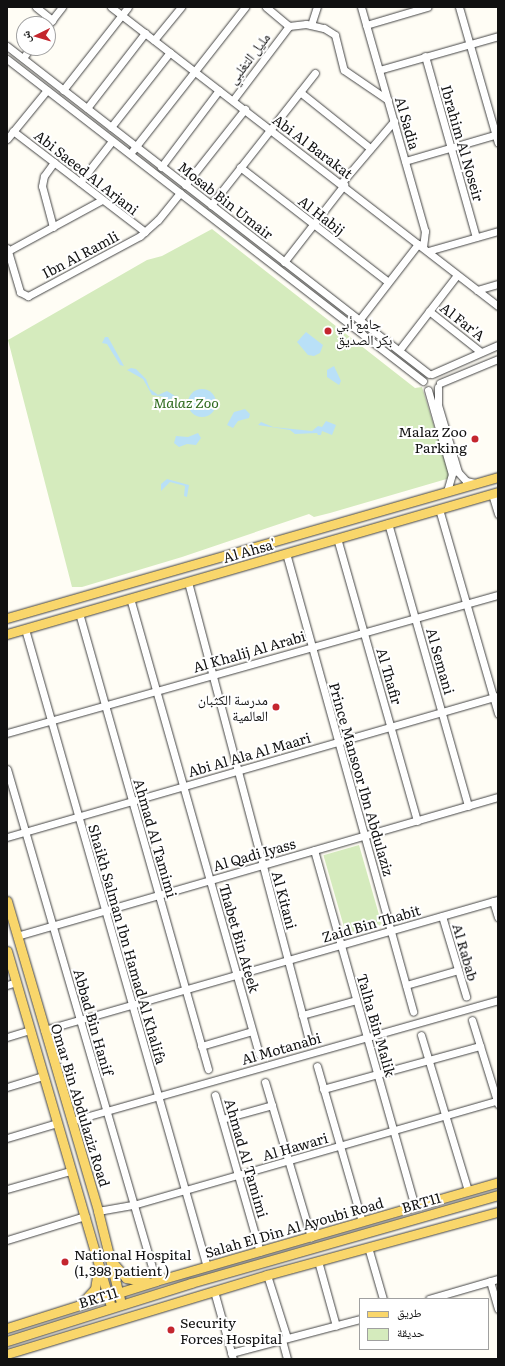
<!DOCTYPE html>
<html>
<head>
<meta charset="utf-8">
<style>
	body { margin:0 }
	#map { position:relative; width:505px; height:1366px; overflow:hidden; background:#fffdf5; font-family:Literata,"Noto Naskh Arabic",serif }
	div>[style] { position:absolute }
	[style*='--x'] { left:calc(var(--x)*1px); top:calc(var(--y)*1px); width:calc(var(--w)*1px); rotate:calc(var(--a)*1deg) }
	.green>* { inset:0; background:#d5ebbd; transform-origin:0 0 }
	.water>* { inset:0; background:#b9e0f7 }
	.round { border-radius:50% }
	.roads { filter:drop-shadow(0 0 1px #444) drop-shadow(0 0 1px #444) }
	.minor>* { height:7px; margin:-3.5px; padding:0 3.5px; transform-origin:3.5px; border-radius:3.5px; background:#fff }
	.major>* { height:9px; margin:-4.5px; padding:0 4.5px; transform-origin:4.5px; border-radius:4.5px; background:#f9d66b }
	.dots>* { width:11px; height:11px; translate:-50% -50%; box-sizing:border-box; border:2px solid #fff; border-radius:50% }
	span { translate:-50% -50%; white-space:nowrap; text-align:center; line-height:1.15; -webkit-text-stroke:4px #fff; paint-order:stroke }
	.street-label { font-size:14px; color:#111 }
	.poi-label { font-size:14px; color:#111 }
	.left { translate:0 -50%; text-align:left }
	.right { translate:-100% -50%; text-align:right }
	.park-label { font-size:14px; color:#2f6b1f; font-style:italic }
	.frame { position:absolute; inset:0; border:8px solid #111; pointer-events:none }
	.legend { position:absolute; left:359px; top:1298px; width:130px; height:52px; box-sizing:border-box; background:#fff; border:1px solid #a0a0a0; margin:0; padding:5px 7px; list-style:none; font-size:12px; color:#111 }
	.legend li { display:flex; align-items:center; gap:8px; height:20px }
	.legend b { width:20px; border:1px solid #a0a0a0 }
	.north { position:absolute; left:16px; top:16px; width:40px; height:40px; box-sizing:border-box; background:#fff; border:1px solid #a0a0a0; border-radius:50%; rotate:265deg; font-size:11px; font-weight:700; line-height:16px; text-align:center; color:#111 }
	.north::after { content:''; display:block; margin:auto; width:14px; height:18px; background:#c4262e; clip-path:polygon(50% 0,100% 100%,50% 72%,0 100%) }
</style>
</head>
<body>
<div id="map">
	<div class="green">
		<i style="clip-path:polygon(212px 229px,415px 388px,422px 387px,450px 478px,330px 513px,314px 517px,309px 514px,182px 557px,82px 587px,72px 587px,8px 340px,147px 260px,162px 256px)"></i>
		<i style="left:359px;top:845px;width:83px;height:37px;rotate:74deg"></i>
	</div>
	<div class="water">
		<i style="clip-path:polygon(306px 332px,323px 345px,320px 353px,314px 356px,308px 355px,297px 342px)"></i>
		<i style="clip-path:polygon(105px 337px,108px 337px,124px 366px,120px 365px,107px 344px,102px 343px)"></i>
		<i style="clip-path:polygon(334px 366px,341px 381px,339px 385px,327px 377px,327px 370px)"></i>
		<i style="clip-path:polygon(131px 368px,136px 369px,146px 379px,150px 389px,158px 395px,167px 391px,175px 396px,179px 395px,168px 400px,165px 397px,152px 395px,143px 379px,127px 370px)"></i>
		<i class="round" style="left:188px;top:389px;width:28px;height:28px"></i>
		<i style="clip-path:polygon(245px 409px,250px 414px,249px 418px,238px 421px,233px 428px,227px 425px,234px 412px)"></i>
		<i style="clip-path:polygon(326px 421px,336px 425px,332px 435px,322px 431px,321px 435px,318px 435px,317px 433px,295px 434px,290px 430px,258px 425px,261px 422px,273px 427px,312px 431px,318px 426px,322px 427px)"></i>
		<i style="clip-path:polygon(198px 433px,201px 438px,196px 445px,187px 444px,179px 447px,174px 443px,176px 436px,188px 437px)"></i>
		<i style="clip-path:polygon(167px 479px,189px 485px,187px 497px,184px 496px,185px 486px,170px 482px,161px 491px,161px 484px)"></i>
	</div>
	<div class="roads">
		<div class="minor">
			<i style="--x:36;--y:7;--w:21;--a:39"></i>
			<i style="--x:111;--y:7;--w:489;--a:37.7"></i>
			<i style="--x:266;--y:7;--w:30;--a:40"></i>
			<i style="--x:361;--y:7;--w:233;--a:74.1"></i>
			<i style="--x:425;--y:231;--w:16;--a:97"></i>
			<i style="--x:459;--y:7;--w:141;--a:74"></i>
			<i style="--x:48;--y:25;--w:23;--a:-52"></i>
			<i style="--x:311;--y:25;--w:19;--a:-72"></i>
			<i style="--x:366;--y:25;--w:64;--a:-16.4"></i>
			<i style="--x:154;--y:40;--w:43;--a:-50.7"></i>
			<i style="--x:7;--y:46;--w:534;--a:37.86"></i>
			<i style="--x:425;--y:56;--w:188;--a:74.3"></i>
			<i style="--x:23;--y:58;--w:12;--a:-55"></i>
			<i style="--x:7;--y:59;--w:526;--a:37.74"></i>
			<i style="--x:379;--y:70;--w:124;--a:-15.9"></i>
			<i style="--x:63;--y:90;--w:105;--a:-51.9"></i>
			<i style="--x:300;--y:92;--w:90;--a:38.7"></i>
			<i style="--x:233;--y:100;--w:93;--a:-52.9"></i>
			<i style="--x:289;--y:26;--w:17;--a:-7"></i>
			<i style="--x:306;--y:24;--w:18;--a:13"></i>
			<i style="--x:324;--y:28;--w:13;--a:32"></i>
			<i style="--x:335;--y:35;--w:36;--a:76"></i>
			<i style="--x:344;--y:70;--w:53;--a:34.3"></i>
			<i style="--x:87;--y:108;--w:95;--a:-52.3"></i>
			<i style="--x:111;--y:127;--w:95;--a:-51.8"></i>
			<i style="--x:13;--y:131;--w:166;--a:37.4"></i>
			<i style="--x:7;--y:139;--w:63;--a:-50.8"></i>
			<i style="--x:133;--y:150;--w:182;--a:-51.9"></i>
			<i style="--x:405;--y:161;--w:97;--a:-16.2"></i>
			<i style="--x:161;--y:167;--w:96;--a:-53"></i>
			<i style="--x:240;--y:167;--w:187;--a:37.8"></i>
			<i style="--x:80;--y:182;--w:52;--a:-52"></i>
			<i style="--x:185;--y:185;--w:97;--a:-51.7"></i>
			<i style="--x:211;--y:205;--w:168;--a:-51.8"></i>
			<i style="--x:53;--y:227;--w:42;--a:-105"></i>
			<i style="--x:42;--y:186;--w:10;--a:-79"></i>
			<i style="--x:44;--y:176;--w:17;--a:-54"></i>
			<i style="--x:7;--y:248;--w:46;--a:73.5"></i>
			<i style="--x:20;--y:292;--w:9;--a:27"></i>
			<i style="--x:28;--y:296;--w:127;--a:-28.2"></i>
			<i style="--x:140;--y:236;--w:24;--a:-42"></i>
			<i style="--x:158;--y:220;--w:35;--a:-51"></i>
			<i style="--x:8;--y:251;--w:107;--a:-28.5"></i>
			<i style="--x:428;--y:251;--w:73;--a:-15.9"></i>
			<i style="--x:284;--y:262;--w:98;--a:-52.1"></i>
			<i style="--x:344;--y:185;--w:4;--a:-104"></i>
			<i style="--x:343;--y:181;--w:79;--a:-49.6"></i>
			<i style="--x:477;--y:290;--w:22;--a:-16"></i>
			<i style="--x:429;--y:311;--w:66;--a:38.3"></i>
			<i style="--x:360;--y:319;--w:95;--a:-52.3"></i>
			<i style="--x:400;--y:349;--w:93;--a:-52.4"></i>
			<i style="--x:432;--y:374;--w:72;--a:-23.7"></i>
			<i style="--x:440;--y:383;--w:63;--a:-22.5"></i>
			<i style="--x:438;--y:387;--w:18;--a:90"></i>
			<i style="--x:438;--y:405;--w:70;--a:73.4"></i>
			<i style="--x:458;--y:472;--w:12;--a:48"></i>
			<i style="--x:466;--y:481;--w:9;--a:13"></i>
			<i style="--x:428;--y:390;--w:87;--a:74.1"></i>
			<i style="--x:452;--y:474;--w:18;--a:106"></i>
			<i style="--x:492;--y:494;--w:21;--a:73"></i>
			<i style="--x:439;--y:509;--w:213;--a:73.9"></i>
			<i style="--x:388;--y:523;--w:294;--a:74.2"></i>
			<i style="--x:337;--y:538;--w:294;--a:74.2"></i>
			<i style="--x:286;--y:553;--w:476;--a:74.5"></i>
			<i style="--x:188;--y:582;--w:474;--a:75.2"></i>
			<i style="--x:130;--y:598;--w:474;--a:74.2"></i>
			<i style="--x:79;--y:613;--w:474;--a:74.2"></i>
			<i style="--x:25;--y:629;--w:663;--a:74.08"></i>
			<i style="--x:7;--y:733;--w:510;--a:-15.7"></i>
			<i style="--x:7;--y:769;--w:533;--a:73.77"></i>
			<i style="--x:7;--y:837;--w:511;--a:-16.02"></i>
			<i style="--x:314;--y:850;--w:370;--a:74.2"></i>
			<i style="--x:493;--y:901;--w:17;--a:73"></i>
			<i style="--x:442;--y:916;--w:84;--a:73.3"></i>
			<i style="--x:17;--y:936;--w:501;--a:-16.12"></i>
			<i style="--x:7;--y:985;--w:9;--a:-18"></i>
			<i style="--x:406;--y:985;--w:54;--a:-16.1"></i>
			<i style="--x:302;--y:1015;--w:56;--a:-15.5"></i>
			<i style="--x:472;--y:1020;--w:88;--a:72.8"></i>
			<i style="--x:44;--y:1030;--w:472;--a:-16"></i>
			<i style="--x:421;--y:1035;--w:163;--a:73.2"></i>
			<i style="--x:7;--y:1037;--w:24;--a:-17"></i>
			<i style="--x:201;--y:1046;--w:53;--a:-16.4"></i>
			<i style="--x:317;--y:1066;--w:162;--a:73.9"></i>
			<i style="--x:265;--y:1082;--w:162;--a:73.5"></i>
			<i style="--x:7;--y:1087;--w:38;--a:-17"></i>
			<i style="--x:323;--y:1089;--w:163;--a:-15.3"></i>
			<i style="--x:215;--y:1095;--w:163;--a:74"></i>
			<i style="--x:222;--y:1119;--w:52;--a:-15.6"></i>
			<i style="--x:71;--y:1121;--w:444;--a:-15.8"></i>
			<i style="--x:7;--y:1138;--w:52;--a:-16.7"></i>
			<i style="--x:7;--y:1189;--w:66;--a:-15.9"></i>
			<i style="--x:98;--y:1211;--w:36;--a:-10"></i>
			<i style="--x:133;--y:1205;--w:380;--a:-16"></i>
			<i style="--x:7;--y:1240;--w:82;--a:-17.1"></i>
			<i style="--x:368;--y:1247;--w:54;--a:73.9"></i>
			<i style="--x:318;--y:1261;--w:67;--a:74.5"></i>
			<i style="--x:267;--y:1275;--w:66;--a:72.4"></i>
			<i style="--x:490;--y:1281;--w:29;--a:74"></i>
			<i style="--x:214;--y:1291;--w:71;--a:74.4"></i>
			<i style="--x:429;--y:1299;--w:72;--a:-16.2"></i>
			<i style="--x:282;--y:1340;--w:20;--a:75"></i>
			<i style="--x:231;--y:1353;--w:133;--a:-14.8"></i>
		</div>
		<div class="major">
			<i style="--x:7;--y:618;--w:511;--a:-16.02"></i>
			<i style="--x:7;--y:634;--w:511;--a:-16.13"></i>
			<i style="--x:7;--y:901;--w:323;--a:73.6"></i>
			<i style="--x:98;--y:1211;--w:91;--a:76"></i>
			<i style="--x:7;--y:951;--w:367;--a:73.7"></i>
			<i style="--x:113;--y:1263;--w:20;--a:49"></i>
			<i style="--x:126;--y:1278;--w:22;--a:10"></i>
			<i style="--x:80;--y:1305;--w:22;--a:-47"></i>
			<i style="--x:95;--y:1289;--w:19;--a:-81"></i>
			<i style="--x:7;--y:1328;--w:156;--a:-17.5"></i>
			<i style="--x:156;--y:1281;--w:356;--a:-16.1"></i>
			<i style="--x:7;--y:1341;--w:193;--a:-17.5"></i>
			<i style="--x:191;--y:1283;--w:319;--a:-16"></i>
			<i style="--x:7;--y:1354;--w:272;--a:-16.9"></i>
			<i style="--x:267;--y:1275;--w:239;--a:-15.3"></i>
		</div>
	</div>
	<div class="dots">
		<i style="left:328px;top:331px;background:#c4262e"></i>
		<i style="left:475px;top:439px;background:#c4262e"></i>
		<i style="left:276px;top:707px;background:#c4262e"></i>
		<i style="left:65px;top:1262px;background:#c4262e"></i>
		<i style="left:171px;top:1330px;background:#c4262e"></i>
	</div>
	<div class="street-label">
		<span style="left:248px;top:58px;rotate:-53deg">مليل التغلبي</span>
		<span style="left:408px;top:123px;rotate:74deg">Al Sadia</span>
		<span style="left:463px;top:143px;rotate:74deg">Ibrahim Al Noseir</span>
		<span style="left:313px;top:146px;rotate:37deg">Abi Al Barakat</span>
		<span style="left:87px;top:172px;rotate:38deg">Abi Saeed Al Arjani</span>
		<span style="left:226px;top:200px;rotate:38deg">Mosab Bin Umair</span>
		<span style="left:322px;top:215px;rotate:38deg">Al Habij</span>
		<span style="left:80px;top:254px;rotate:-28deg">Ibn Al Ramli</span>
		<span style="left:463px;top:321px;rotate:38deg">Al Far'A</span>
		<span style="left:249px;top:550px;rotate:-16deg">Al Ahsa'</span>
		<span style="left:249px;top:651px;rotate:-16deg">Al Khalij Al Arabi</span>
		<span style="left:441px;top:661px;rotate:74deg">Al Semani</span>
		<span style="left:390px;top:676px;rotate:74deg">Al Thafir</span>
		<span style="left:249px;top:754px;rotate:-16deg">Abi Al Ala Al Maari</span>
		<span style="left:362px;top:779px;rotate:74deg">Prince Mansoor Ibn Abdulaziz</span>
		<span style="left:156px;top:838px;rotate:74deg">Ahmad Al Tamimi</span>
		<span style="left:254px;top:854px;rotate:-16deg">Al Qadi Iyass</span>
		<span style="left:285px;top:900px;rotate:75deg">Al Kitani</span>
		<span style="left:371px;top:923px;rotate:-16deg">Zaid Bin Thabit</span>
		<span style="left:240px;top:938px;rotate:74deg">Thabet Bin Ateek</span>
		<span style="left:128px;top:944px;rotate:74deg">Shaikh Salman Ibn Hamad Al Khalifa</span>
		<span style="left:466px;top:952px;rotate:74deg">Al Rabab</span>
		<span style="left:94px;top:1022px;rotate:74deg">Abbad Bin Hanif</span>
		<span style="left:377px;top:1025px;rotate:74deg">Talha Bin Malik</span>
		<span style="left:281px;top:1048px;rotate:-16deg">Al Motanabi</span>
		<span style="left:81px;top:1105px;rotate:73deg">Omar Bin Abdulaziz Road</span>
		<span style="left:295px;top:1146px;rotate:-16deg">Al Hawari</span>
		<span style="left:247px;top:1158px;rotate:74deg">Ahmad Al Tamimi</span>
		<span style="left:421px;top:1202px;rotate:-16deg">BRT11</span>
		<span style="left:294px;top:1227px;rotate:-16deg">Salah El Din Al Ayoubi Road</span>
		<span style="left:98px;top:1297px;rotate:-17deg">BRT11</span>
	</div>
	<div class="poi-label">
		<span class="left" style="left:336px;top:331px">جامع أبي<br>بكر الصديق</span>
		<span class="right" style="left:467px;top:439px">Malaz Zoo<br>Parking</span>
		<span class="right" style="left:268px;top:707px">مدرسة الكثبان<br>العالمية</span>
		<span class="left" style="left:74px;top:1262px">National Hospital<br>(1,398 patient )</span>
		<span class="left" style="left:180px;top:1330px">Security<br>Forces Hospital</span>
	</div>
	<div class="park-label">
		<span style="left:186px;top:402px">Malaz Zoo</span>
	</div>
	<div class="frame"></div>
	<ul class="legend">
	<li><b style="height:5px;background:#f9d66b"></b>طريق</li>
	<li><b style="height:11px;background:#d5ebbd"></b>حديقة</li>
	</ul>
	<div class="north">ش</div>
</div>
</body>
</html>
